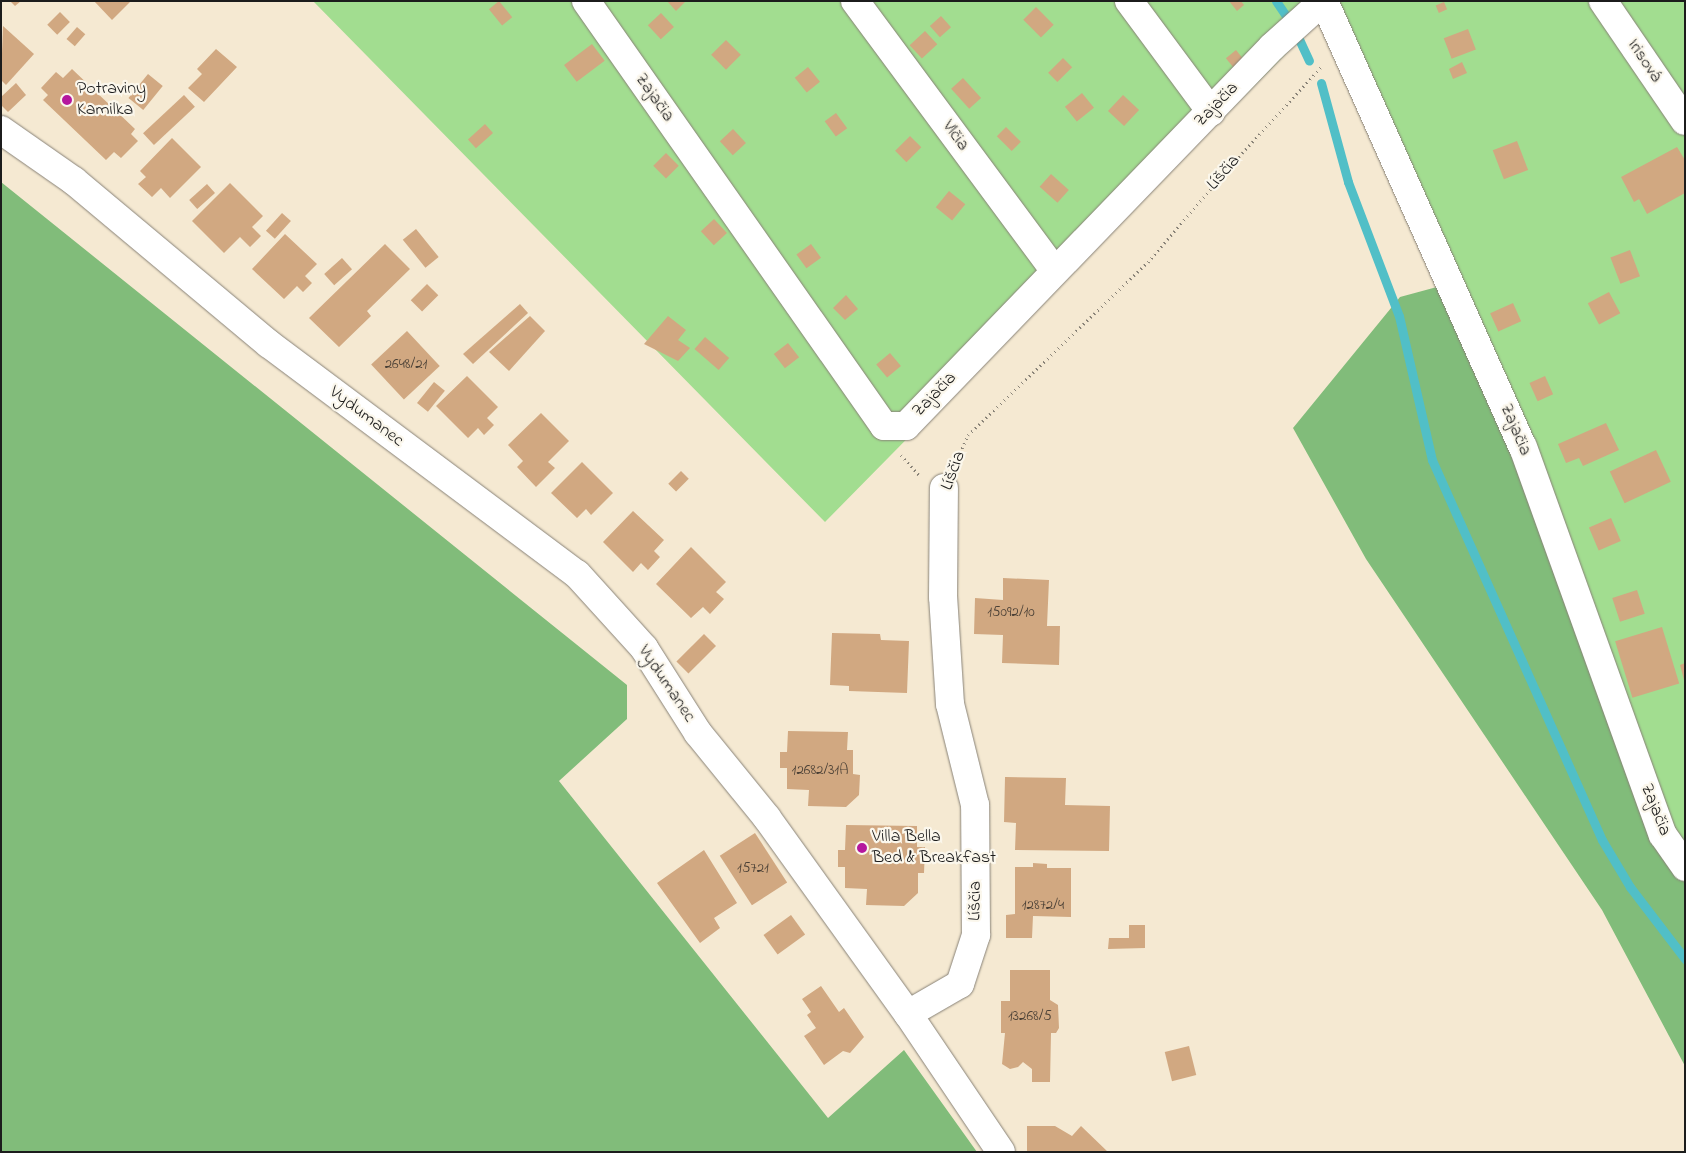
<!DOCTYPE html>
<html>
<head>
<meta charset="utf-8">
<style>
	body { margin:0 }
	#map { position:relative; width:1686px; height:1153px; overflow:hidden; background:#f5e9d2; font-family:"Indie Flower",sans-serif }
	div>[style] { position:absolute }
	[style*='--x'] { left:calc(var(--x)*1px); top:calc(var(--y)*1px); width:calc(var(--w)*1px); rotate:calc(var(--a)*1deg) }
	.green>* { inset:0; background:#a2dd90 }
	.forest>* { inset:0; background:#81bc7a }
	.stream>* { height:9px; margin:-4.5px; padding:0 4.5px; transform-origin:4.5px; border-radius:4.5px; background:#51bfc7 }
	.building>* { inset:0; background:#d1a881; transform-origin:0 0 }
	.path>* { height:3px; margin-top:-1.5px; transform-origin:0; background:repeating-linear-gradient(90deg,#888277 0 1px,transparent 0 5px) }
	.roads { filter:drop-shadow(0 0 1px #888277) drop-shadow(0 0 1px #888277) }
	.minor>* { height:28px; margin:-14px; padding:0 14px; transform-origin:14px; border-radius:14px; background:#fff }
	.dots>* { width:14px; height:14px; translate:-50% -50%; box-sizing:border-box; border:2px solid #fbf7ec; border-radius:50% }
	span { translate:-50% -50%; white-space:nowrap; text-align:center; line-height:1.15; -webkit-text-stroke:4.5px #fbf7ec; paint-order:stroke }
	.number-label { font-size:15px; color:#493f35 }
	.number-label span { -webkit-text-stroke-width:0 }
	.street-label { font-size:18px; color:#1c1c1c }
	.poi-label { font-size:18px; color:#1c1c1c }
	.left { translate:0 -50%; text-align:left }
	.frame { position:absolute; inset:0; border:2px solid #1c1c1c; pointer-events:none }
</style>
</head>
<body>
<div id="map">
	<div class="green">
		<i style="clip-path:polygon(313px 1px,1685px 1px,1685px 865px,1329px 10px,825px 522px)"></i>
	</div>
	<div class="forest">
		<i style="clip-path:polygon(1px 182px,627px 685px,627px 719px,559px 781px,828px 1118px,904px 1050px,977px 1152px,1px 1152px)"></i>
		<i style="clip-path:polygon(1448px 284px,1685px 865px,1685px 1066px,1602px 910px,1366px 559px,1293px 428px,1400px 297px)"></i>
	</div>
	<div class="stream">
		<i style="--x:1276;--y:1;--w:23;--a:56"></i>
		<i style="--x:1298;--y:37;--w:26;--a:65"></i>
		<i style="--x:1321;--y:83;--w:103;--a:74.7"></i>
		<i style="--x:1348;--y:182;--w:143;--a:69.2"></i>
		<i style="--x:1399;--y:316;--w:148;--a:77.1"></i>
		<i style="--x:1432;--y:460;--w:416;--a:65.9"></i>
		<i style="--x:1602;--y:840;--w:55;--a:59.2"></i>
		<i style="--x:1630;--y:887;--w:91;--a:52.6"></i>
	</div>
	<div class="building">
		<i style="clip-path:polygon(10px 1px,21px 1px,15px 6px)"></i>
		<i style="clip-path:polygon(94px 1px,131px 1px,112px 20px)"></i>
		<i style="left:499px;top:1px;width:21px;height:13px;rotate:51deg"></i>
		<i style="clip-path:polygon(667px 1px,686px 1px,676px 11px)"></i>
		<i style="clip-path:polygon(1229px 1px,1241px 1px,1244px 5px,1237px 11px)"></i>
		<i style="left:1444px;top:2px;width:8px;height:9px;rotate:67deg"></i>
		<i style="left:1036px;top:7px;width:25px;height:18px;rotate:45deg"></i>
		<i style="left:60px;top:12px;width:14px;height:18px;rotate:45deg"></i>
		<i style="left:661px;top:13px;width:19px;height:18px;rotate:47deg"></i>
		<i style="left:941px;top:16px;width:15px;height:15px;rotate:48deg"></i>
		<i style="clip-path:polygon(3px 26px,34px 54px,6px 85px,1px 80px)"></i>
		<i style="left:77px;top:27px;width:11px;height:16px;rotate:41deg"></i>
		<i style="left:1468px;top:29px;width:22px;height:26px;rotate:69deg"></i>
		<i style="left:925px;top:31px;width:18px;height:21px;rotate:47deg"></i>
		<i style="left:726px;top:40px;width:21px;height:21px;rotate:45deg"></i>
		<i style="left:592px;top:44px;width:21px;height:35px;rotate:53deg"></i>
		<i style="clip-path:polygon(216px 49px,237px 67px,204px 102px,188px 88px,202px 74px,197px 69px)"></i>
		<i style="left:1236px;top:50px;width:14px;height:13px;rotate:51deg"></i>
		<i style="left:1063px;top:58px;width:13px;height:21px;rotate:45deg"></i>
		<i style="clip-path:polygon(1462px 62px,1467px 73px,1453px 79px,1449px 69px)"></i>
		<i style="left:808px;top:67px;width:19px;height:17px;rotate:51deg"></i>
		<i style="clip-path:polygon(72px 69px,135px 129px,131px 134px,138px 141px,121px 158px,114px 152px,106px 160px,43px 100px,48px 95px,41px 88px,56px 72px,63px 78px)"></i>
		<i style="left:148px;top:74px;width:19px;height:31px;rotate:39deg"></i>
		<i style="left:963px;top:78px;width:27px;height:16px;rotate:48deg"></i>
		<i style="clip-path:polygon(16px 83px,26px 95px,8px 112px,1px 105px,1px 97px)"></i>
		<i style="left:1082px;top:93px;width:19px;height:22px;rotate:51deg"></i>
		<i style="left:184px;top:95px;width:16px;height:56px;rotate:47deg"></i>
		<i style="left:1123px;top:95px;width:22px;height:22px;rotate:43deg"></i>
		<i style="left:836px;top:113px;width:19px;height:14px;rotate:54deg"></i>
		<i style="left:485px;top:124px;width:12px;height:23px;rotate:48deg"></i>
		<i style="left:1006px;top:127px;width:21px;height:13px;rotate:45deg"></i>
		<i style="left:733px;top:129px;width:19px;height:18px;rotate:47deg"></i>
		<i style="left:910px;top:136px;width:16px;height:21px;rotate:45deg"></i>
		<i style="clip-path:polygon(172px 138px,201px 167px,170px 198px,161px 188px,152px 197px,138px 184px,146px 177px,140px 171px)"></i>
		<i style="left:1517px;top:141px;width:31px;height:26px;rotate:69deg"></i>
		<i style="clip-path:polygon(1677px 147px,1685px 160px,1685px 193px,1647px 214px,1639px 199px,1634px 202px,1621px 177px)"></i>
		<i style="left:666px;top:153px;width:18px;height:18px;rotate:45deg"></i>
		<i style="left:1051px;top:174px;width:24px;height:17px;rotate:42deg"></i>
		<i style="clip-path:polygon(230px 183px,263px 216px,252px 227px,261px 236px,250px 247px,240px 237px,224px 253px,192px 221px)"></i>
		<i style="left:207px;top:184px;width:12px;height:24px;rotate:48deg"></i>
		<i style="left:949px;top:191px;width:21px;height:21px;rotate:39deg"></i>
		<i style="left:282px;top:213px;width:12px;height:24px;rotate:42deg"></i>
		<i style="left:714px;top:219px;width:19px;height:18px;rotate:47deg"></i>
		<i style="left:416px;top:229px;width:36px;height:17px;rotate:51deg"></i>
		<i style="clip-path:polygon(285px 234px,317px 264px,305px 276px,312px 283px,303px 292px,297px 286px,284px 299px,252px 269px)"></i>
		<i style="clip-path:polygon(385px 244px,410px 269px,367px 311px,371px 316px,339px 347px,309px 318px)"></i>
		<i style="left:811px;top:244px;width:17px;height:18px;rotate:54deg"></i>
		<i style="left:1630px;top:250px;width:28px;height:21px;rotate:69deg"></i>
		<i style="left:342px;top:258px;width:15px;height:24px;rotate:48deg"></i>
		<i style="left:427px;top:284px;width:16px;height:23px;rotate:45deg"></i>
		<i style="left:1609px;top:292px;width:24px;height:24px;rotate:62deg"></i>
		<i style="clip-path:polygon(846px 295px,858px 309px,845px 320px,833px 308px)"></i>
		<i style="left:1513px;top:303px;width:20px;height:25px;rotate:66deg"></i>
		<i style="clip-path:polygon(520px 304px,528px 313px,473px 364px,463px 354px)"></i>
		<i style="clip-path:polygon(530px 316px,545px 331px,509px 371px,489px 352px)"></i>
		<i style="clip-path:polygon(668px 316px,686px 330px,678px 340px,690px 348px,678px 361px,644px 344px)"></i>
		<i style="left:407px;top:331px;width:48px;height:49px;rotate:47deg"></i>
		<i style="left:705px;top:337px;width:32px;height:16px;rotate:41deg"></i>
		<i style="left:788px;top:343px;width:18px;height:18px;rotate:52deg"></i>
		<i style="left:890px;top:353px;width:17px;height:18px;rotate:50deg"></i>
		<i style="clip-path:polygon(467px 376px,498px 407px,487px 418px,494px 425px,484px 435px,478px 428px,468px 438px,436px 406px)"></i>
		<i style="left:1545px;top:376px;width:20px;height:17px;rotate:66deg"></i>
		<i style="left:434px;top:382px;width:14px;height:27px;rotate:39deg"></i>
		<i style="clip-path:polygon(541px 413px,569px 441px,548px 462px,555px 468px,536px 487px,517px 467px,523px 461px,508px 445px)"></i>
		<i style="clip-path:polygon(1606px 423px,1619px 450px,1583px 466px,1579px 458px,1566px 463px,1558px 444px)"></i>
		<i style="left:1656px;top:450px;width:35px;height:51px;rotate:65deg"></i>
		<i style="clip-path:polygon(582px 462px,613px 493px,591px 515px,586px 509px,577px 518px,551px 493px)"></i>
		<i style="left:681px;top:471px;width:11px;height:18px;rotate:45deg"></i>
		<i style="clip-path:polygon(633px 511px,664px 540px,654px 551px,660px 557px,648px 570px,641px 563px,633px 572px,603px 542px)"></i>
		<i style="left:1611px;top:518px;width:25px;height:24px;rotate:67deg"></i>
		<i style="clip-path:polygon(691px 547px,726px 582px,716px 592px,724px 599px,710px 614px,703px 607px,691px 618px,656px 584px)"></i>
		<i style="clip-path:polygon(1003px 578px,1049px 580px,1047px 626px,1060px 626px,1059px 665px,1002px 663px,1003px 635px,974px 634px,975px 598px,1003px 600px)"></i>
		<i style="left:1637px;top:590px;width:25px;height:26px;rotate:72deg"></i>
		<i style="left:1662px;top:627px;width:59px;height:49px;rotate:73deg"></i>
		<i style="clip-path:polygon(832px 633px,880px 634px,881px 640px,909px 641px,907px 693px,849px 691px,849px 686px,830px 685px)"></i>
		<i style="left:704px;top:634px;width:17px;height:39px;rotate:45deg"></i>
		<i style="clip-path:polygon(1685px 663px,1685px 680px,1684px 680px,1680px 665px)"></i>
		<i style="clip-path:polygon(788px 731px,848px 732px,847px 750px,853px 750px,853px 774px,860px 775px,859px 795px,846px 807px,808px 806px,809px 790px,787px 789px,787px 768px,780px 768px,780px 752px,787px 752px)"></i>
		<i style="clip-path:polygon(1005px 777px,1066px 778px,1065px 805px,1110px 806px,1109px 851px,1015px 850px,1016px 823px,1004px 822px)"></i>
		<i style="clip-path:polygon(846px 825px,917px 826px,917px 847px,925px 847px,924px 873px,918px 873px,918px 893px,904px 906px,866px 905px,867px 889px,845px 888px,845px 867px,838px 867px,838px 850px,845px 850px)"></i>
		<i style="left:755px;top:833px;width:59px;height:42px;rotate:57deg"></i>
		<i style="clip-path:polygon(704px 850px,737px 903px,714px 918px,720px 928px,700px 943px,657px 883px)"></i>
		<i style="clip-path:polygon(1033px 863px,1047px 864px,1047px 868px,1071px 868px,1071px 917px,1033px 916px,1032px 938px,1006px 938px,1006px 915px,1015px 914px,1015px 867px,1033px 867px)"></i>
		<i style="left:791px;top:915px;width:24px;height:34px;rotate:54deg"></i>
		<i style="clip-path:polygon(1129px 925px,1145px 925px,1145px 948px,1108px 949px,1109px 938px,1129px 938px)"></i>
		<i style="clip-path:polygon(1010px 970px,1050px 970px,1050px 1000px,1058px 1005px,1059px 1028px,1056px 1033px,1051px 1033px,1050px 1082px,1032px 1082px,1032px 1069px,1023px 1062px,1018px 1067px,1010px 1069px,1002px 1064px,1005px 1033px,1001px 1033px,1001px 1001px,1010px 1001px)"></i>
		<i style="clip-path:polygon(821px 986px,839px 1012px,844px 1008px,864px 1037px,850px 1053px,843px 1051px,824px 1065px,804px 1036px,816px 1028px,807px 1015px,811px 1012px,802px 999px)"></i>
		<i style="left:1189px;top:1046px;width:30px;height:25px;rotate:76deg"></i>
		<i style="clip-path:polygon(1027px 1126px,1055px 1126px,1072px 1136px,1081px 1126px,1108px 1152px,1027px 1151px)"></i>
	</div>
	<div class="path">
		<i style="--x:901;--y:455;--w:28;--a:48"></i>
		<i style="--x:956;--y:462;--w:30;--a:-66"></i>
		<i style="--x:968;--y:435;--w:250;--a:-43.9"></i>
		<i style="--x:1148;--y:262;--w:129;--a:-49.4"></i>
		<i style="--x:1232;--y:164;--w:133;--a:-47.4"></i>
	</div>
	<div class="roads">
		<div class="minor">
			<i style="--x:586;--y:1;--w:519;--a:54.96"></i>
			<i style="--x:884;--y:426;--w:22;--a:0"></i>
			<i style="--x:906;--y:426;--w:527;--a:-46"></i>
			<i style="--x:1272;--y:47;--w:69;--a:-42"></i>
			<i style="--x:855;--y:1;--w:335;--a:53.5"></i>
			<i style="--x:1129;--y:1;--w:138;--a:53.5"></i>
			<i style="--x:1324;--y:1;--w:488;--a:66"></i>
			<i style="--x:1523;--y:447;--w:412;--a:70.2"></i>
			<i style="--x:1663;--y:835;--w:39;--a:55"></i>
			<i style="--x:1603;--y:1;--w:145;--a:55.7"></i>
			<i style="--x:1;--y:130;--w:89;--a:34.9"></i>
			<i style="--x:74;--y:181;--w:254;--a:39.9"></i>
			<i style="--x:269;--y:344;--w:384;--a:36.8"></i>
			<i style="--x:577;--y:574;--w:100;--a:47.8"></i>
			<i style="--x:644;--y:648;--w:101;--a:57.6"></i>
			<i style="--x:698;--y:733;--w:109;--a:50.9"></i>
			<i style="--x:767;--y:818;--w:241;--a:54.3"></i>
			<i style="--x:908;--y:1014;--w:166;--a:56"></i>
			<i style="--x:908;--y:1014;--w:60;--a:-30"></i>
			<i style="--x:960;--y:984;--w:52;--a:-71.9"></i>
			<i style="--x:976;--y:935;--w:130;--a:-90.4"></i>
			<i style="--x:975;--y:805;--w:104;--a:-103.9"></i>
			<i style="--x:950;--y:704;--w:107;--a:-93.7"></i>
			<i style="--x:943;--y:597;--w:109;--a:-89.5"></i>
		</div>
	</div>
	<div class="dots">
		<i style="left:67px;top:100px;background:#b5179e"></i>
		<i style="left:862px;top:848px;background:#b5179e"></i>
	</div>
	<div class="number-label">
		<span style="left:406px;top:365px">2648/21</span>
		<span style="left:1011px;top:613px">15092/10</span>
		<span style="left:820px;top:771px">12682/31A</span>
		<span style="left:753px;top:869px">15721</span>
		<span style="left:1043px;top:906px">12872/4</span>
		<span style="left:1030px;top:1017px">13268/5</span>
	</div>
	<div class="street-label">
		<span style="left:1644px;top:61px;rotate:56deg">Irisová</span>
		<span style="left:654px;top:98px;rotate:55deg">Zajačia</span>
		<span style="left:1217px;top:105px;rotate:-46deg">Zajačia</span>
		<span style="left:955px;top:136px;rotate:54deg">Vlčia</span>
		<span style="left:1224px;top:173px;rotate:-49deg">Líščia</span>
		<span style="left:935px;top:395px;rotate:-46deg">Zajačia</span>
		<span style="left:366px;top:417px;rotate:37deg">Vydumanec</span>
		<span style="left:1515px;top:430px;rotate:67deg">Zajačia</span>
		<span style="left:954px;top:471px;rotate:-70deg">Líščia</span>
		<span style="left:666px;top:684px;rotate:56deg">Vydumanec</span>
		<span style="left:1655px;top:810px;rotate:68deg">Zajačia</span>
		<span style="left:976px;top:901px;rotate:-89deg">Líščia</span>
	</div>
	<div class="poi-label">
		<span class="left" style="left:77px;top:100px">Potraviny<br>Kamilka</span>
		<span class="left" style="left:872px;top:848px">Villa Bella<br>Bed &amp; Breakfast</span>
	</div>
	<div class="frame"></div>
</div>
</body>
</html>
